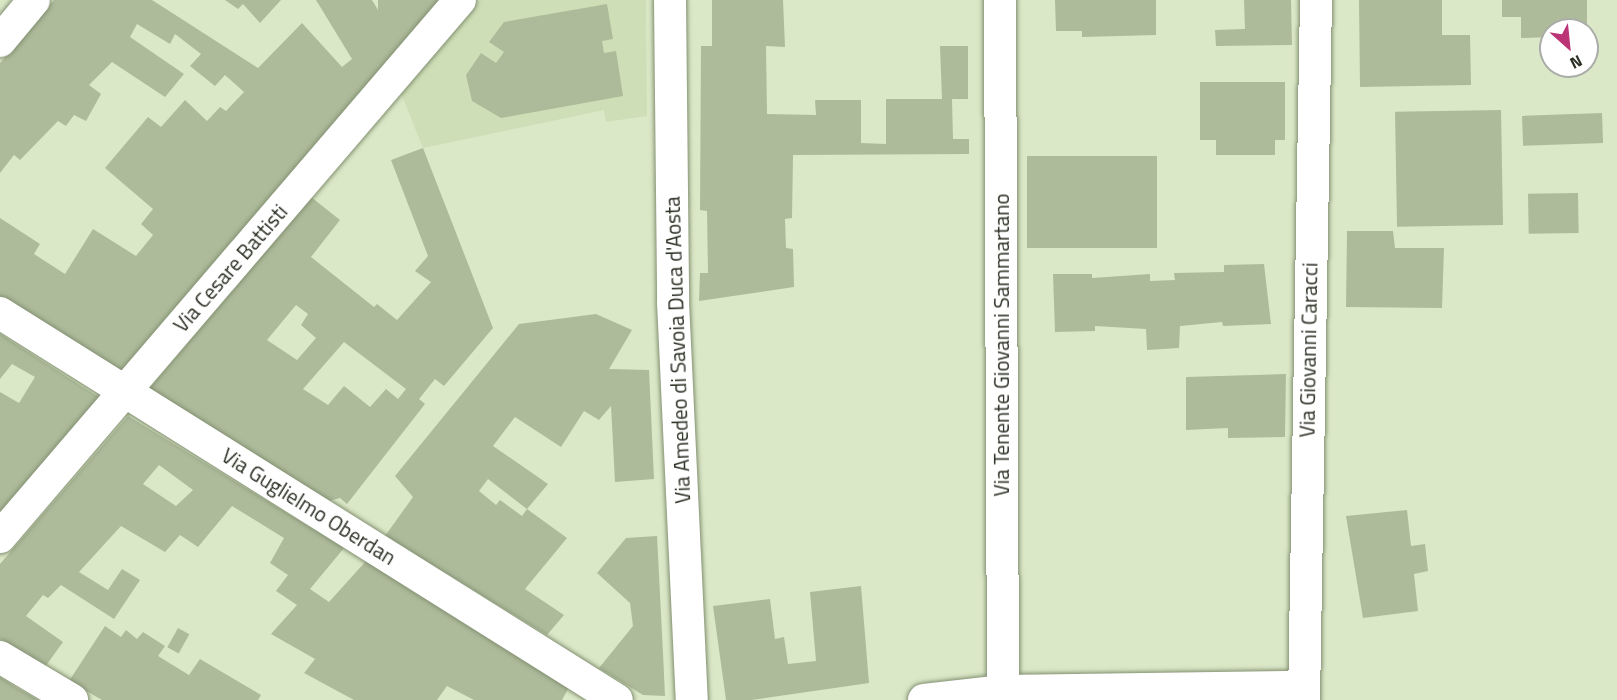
<!DOCTYPE html>
<html>
<head>
<meta charset="utf-8">
<style>
	body { margin:0 }
	#map { position:relative; width:1617px; height:700px; overflow:hidden; background:#dae8c7; font-family:"Titillium Web",sans-serif }
	div>[style] { position:absolute }
	[style*='--x'] { left:calc(var(--x)*1px); top:calc(var(--y)*1px); width:calc(var(--w)*1px); rotate:calc(var(--a)*1deg) }
	.built>* { inset:0; background:#cedfb7 }
	.building>* { inset:0; background:#adbb9b; transform-origin:0 0 }
	.roads { filter:drop-shadow(0 0 2px #839072) drop-shadow(0 0 2px #839072) }
	.street>* { height:32px; margin:-16px; padding:0 16px; transform-origin:16px; border-radius:16px; background:#fff }
	span { translate:-50% -50%; white-space:nowrap; text-align:center; line-height:1.15; -webkit-text-stroke:4.5px #fff; paint-order:stroke }
	.street-label { font-size:21px; color:#2b3024 }
	.north { position:absolute; left:1539px; top:18px; width:60px; height:60px; box-sizing:border-box; background:#fff; border:2px solid #aaaca7; border-radius:50%; rotate:153deg; font-size:16px; font-weight:700; line-height:24px; text-align:center; color:#2b3024 }
	.north::after { content:''; display:block; margin:auto; width:21px; height:27px; background:#bb3476; clip-path:polygon(50% 0,100% 100%,50% 72%,0 100%) }
</style>
</head>
<body>
<div id="map">
	<div class="built">
		<i style="clip-path:polygon(480px 0,646px 0,647px 116px,606px 122px,604px 110px,423px 148px,401px 93px)"></i>
	</div>
	<div class="building">
		<i style="clip-path:polygon(54px 0,152px 0,258px 68px,302px 23px,342px 67px,352px 59px,316px 0,372px 0,378px 10px,378px 0,439px 0,122px 372px,0 296px,0 218px,40px 244px,34px 254px,65px 274px,93px 229px,136px 256px,153px 235px,141px 224px,153px 209px,105px 168px,148px 117px,161px 127px,185px 100px,207px 121px,220px 107px,226px 111px,244px 92px,225px 75px,215px 86px,190px 66px,201px 54px,175px 34px,170px 44px,137px 24px,130px 37px,184px 74px,165px 97px,112px 62px,89px 85px,101px 94px,86px 121px,74px 115px,66px 126px,58px 121px,20px 160px,14px 155px,0 173px,0 63px)"></i>
		<i style="clip-path:polygon(225px 0,281px 0,260px 23px,243px 4px,238px 9px)"></i>
		<i style="clip-path:polygon(712px 0,783px 0,785px 47px,766px 46px,767px 114px,816px 115px,815px 100px,861px 100px,861px 143px,886px 144px,886px 99px,942px 99px,940px 46px,968px 46px,968px 99px,952px 99px,953px 139px,969px 139px,969px 154px,793px 155px,792px 218px,785px 219px,786px 248px,793px 249px,794px 287px,699px 301px,700px 273px,708px 273px,707px 211px,700px 210px,701px 46px,712px 46px)"></i>
		<i style="clip-path:polygon(1055px 0,1156px 0,1156px 35px,1082px 37px,1082px 31px,1056px 31px)"></i>
		<i style="clip-path:polygon(1244px 0,1291px 0,1292px 45px,1216px 46px,1215px 30px,1245px 29px)"></i>
		<i style="clip-path:polygon(1359px 0,1442px 0,1442px 35px,1470px 35px,1471px 85px,1360px 87px)"></i>
		<i style="clip-path:polygon(1502px 0,1587px 0,1587px 30px,1551px 30px,1551px 37px,1521px 38px,1521px 17px,1502px 17px)"></i>
		<i style="clip-path:polygon(607px 4px,613px 39px,602px 41px,604px 53px,616px 51px,623px 96px,501px 118px,472px 101px,466px 75px,481px 53px,496px 63px,504px 52px,489px 42px,504px 22px)"></i>
		<i style="clip-path:polygon(1200px 82px,1285px 82px,1285px 140px,1275px 140px,1275px 155px,1216px 155px,1216px 140px,1200px 140px)"></i>
		<i style="left:1501px;top:110px;width:115px;height:106px;rotate:89deg"></i>
		<i style="left:1602px;top:113px;width:30px;height:80px;rotate:88deg"></i>
		<i style="clip-path:polygon(evenodd,423px 148px,493px 328px,444px 386px,435px 379px,419px 399px,425px 404px,347px 504px,340px 498px,329px 501px,149px 389px,311px 197px,340px 220px,311px 257px,374px 307px,377px 304px,397px 320px,431px 282px,415px 271px,428px 256px,391px 160px,423px 148px,296px 305px,308px 314px,301px 325px,316px 338px,297px 360px,267px 340px,296px 305px,423px 148px,344px 342px,406px 389px,398px 399px,386px 389px,370px 407px,344px 386px,328px 405px,303px 389px,344px 342px)"></i>
		<i style="left:1027px;top:156px;width:130px;height:92px"></i>
		<i style="left:1578px;top:193px;width:40px;height:50px;rotate:89deg"></i>
		<i style="clip-path:polygon(1347px 231px,1393px 231px,1395px 248px,1444px 248px,1442px 308px,1346px 307px)"></i>
		<i style="clip-path:polygon(1264px 264px,1271px 324px,1223px 326px,1222px 322px,1180px 326px,1179px 348px,1147px 350px,1146px 329px,1095px 326px,1095px 331px,1055px 332px,1053px 274px,1092px 274px,1092px 278px,1150px 274px,1150px 281px,1175px 280px,1174px 273px,1224px 272px,1224px 265px)"></i>
		<i style="clip-path:polygon(596px 314px,632px 330px,609px 369px,649px 370px,654px 479px,615px 482px,611px 406px,599px 420px,584px 411px,561px 447px,515px 417px,493px 446px,548px 484px,527px 509px,488px 479px,479px 491px,496px 505px,500px 500px,522px 516px,527px 509px,567px 538px,525px 589px,564px 615px,547px 635px,385px 536px,413px 497px,395px 476px,519px 324px)"></i>
		<i style="clip-path:polygon(0 334px,100px 398px,0 513px,0 392px,19px 403px,35px 377px,12px 364px,0 379px)"></i>
		<i style="clip-path:polygon(1286px 374px,1285px 437px,1228px 438px,1228px 428px,1186px 430px,1186px 377px)"></i>
		<i style="clip-path:polygon(evenodd,128px 416px,344px 548px,310px 589px,329px 602px,366px 561px,569px 687px,562px 700px,474px 700px,447px 686px,437px 700px,354px 700px,304px 673px,315px 659px,271px 634px,297px 605px,276px 591px,288px 575px,270px 563px,284px 538px,232px 506px,198px 547px,180px 535px,165px 552px,121px 526px,79px 572px,108px 590px,122px 569px,140px 580px,114px 619px,61px 585px,48px 598px,43px 595px,26px 616px,63px 642px,45px 667px,0 639px,0 564px,128px 416px,159px 465px,193px 490px,176px 506px,143px 484px,159px 465px)"></i>
		<i style="clip-path:polygon(1407px 510px,1411px 546px,1425px 544px,1428px 571px,1414px 574px,1418px 611px,1363px 618px,1346px 516px)"></i>
		<i style="clip-path:polygon(657px 536px,663px 653px,665px 696px,643px 695px,599px 668px,633px 626px,630px 603px,597px 573px,626px 538px)"></i>
		<i style="clip-path:polygon(861px 586px,869px 683px,752px 700px,726px 700px,713px 606px,770px 599px,775px 639px,784px 637px,788px 664px,816px 661px,810px 592px)"></i>
		<i style="clip-path:polygon(105px 626px,121px 637px,126px 630px,137px 639px,143px 632px,165px 646px,158px 656px,189px 675px,200px 659px,261px 695px,258px 700px,102px 700px,69px 681px)"></i>
		<i style="left:178px;top:628px;width:13px;height:22px;rotate:29deg"></i>
		<i style="clip-path:polygon(0 677px,17px 688px,38px 700px,0 700px)"></i>
	</div>
	<div class="roads">
		<div class="street">
			<i style="--x:670;--y:0;--w:302;--a:89.4"></i>
			<i style="--x:673;--y:302;--w:398;--a:87.3"></i>
			<i style="--x:1000;--y:0;--w:700;--a:89.75"></i>
			<i style="--x:0;--y:41;--w:53;--a:-50.3"></i>
			<i style="--x:0;--y:313;--w:728;--a:32.1"></i>
			<i style="--x:0;--y:537;--w:707;--a:-49.42"></i>
			<i style="--x:0;--y:657;--w:84;--a:30.8"></i>
			<i style="--x:924;--y:700;--w:80;--a:-6.5"></i>
			<i style="--x:1003;--y:691;--w:301;--a:-0.8"></i>
			<i style="--x:1304;--y:700;--w:700;--a:-89.02"></i>
		</div>
	</div>
	<div class="street-label">
		<span style="left:230px;top:268px;rotate:-49deg">Via Cesare Battisti</span>
		<span style="left:1001px;top:345px;rotate:-90deg">Via Tenente Giovanni Sammartano</span>
		<span style="left:677px;top:350px;rotate:-92deg">Via Amedeo di Savoia Duca d'Aosta</span>
		<span style="left:1308px;top:350px;rotate:-89deg">Via Giovanni Caracci</span>
		<span style="left:309px;top:506px;rotate:32deg">Via Guglielmo Oberdan</span>
	</div>
	<div class="north">N</div>
</div>
</body>
</html>
